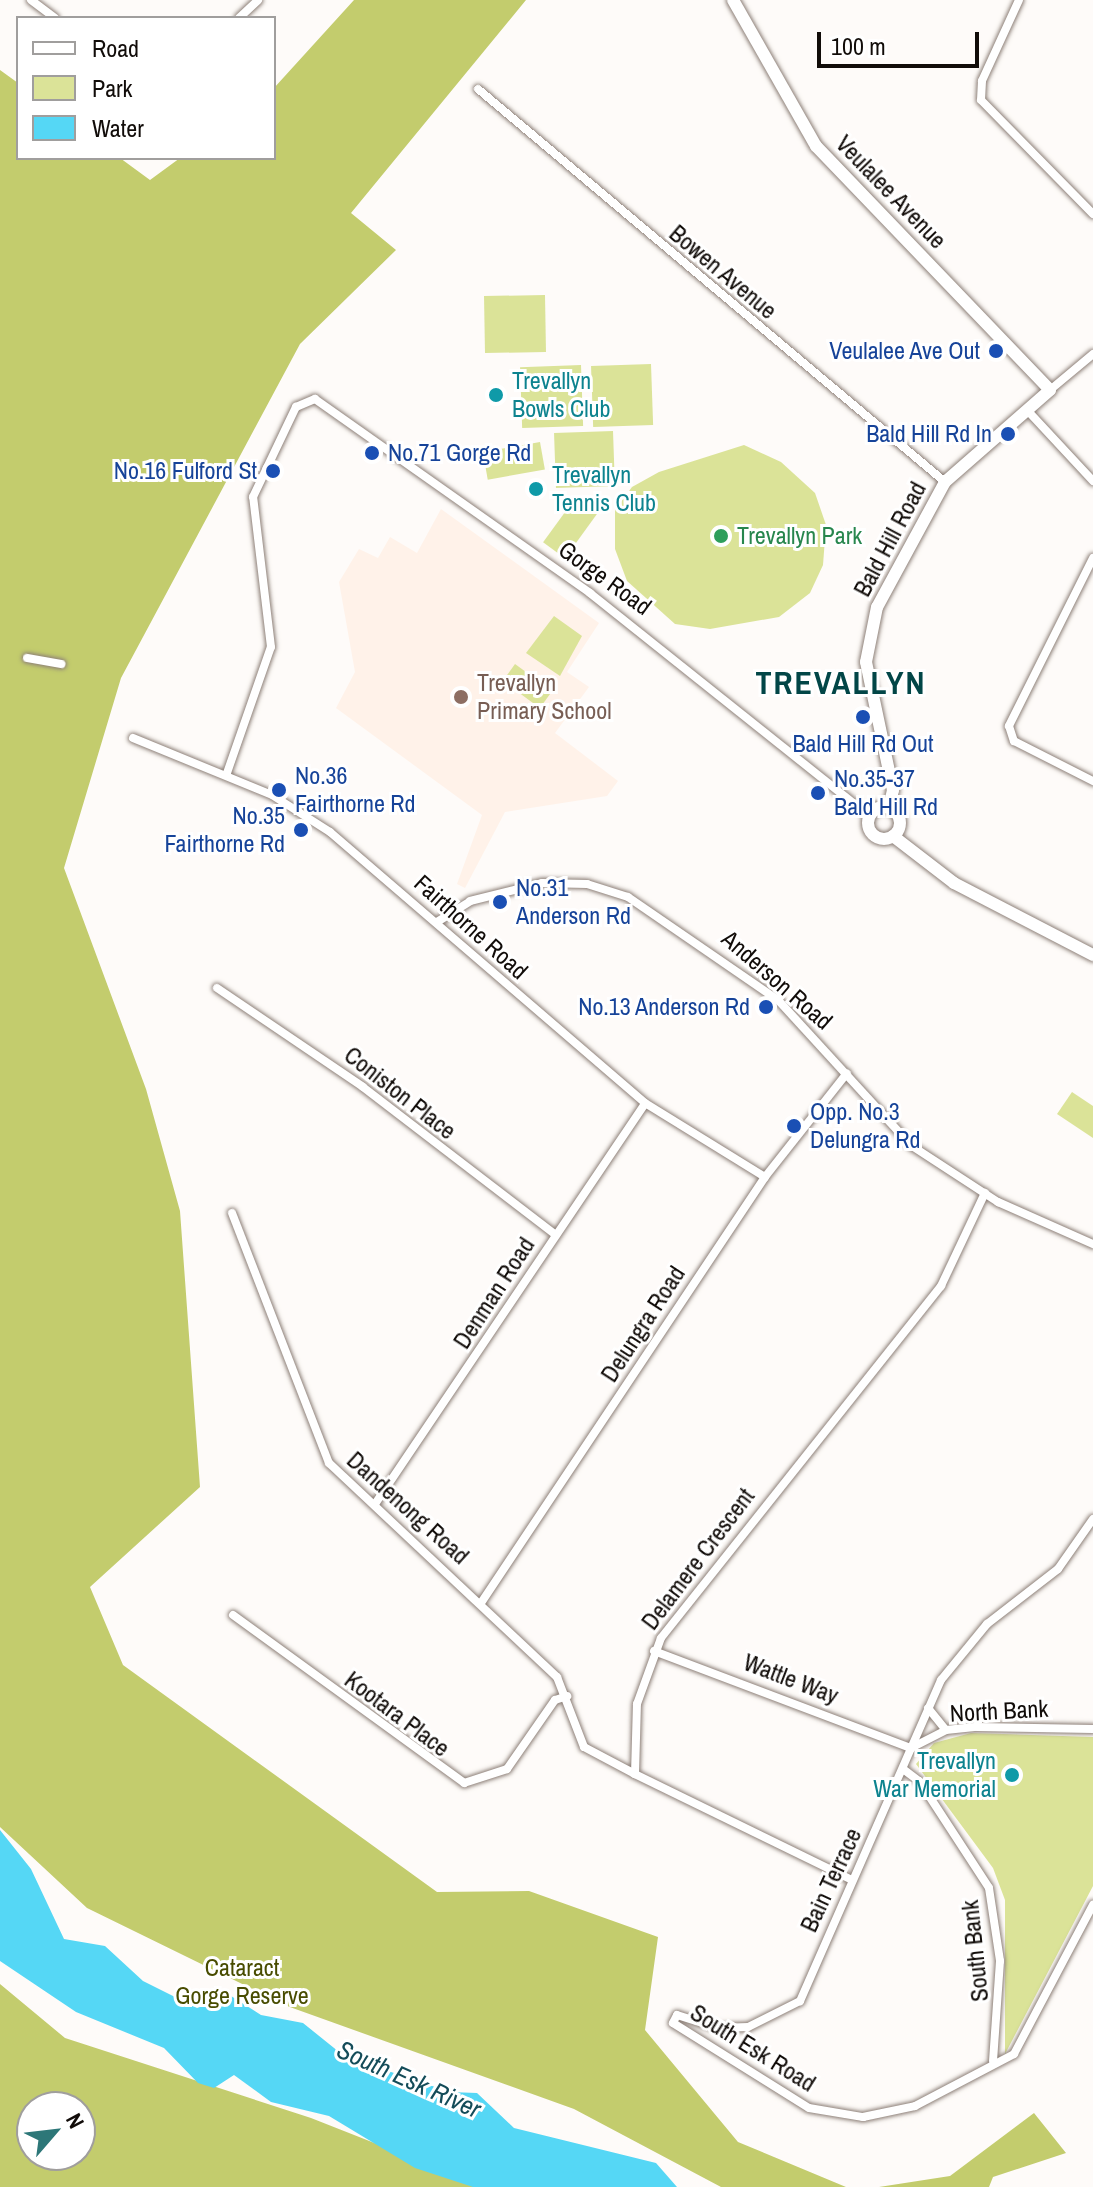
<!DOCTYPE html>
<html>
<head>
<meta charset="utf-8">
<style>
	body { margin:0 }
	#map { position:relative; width:1093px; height:2187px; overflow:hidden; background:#fefbf9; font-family:"Archivo Narrow",sans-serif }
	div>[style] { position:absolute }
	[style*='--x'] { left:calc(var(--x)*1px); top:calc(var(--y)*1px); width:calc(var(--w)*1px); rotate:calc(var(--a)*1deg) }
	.built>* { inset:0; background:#fff2e9 }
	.green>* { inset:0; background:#dbe398; transform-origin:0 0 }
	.forest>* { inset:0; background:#c3cc6d }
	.water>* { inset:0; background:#55d7f5 }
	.roads { filter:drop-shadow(0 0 2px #8d8078) drop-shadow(0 0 2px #8d8078) }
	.street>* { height:8px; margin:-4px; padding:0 4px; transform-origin:4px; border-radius:4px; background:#fff }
	.secondary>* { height:12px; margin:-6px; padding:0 6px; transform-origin:6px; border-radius:6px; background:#fff }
	.secondary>.ring { margin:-6px; padding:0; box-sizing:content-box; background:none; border:12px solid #fff; border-radius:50% }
	.dots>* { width:22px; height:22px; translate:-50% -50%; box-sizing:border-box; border:4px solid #fff; border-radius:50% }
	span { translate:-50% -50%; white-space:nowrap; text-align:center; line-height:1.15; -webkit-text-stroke:6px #fff; paint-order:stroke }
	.street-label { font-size:24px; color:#110c09 }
	.transit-label { font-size:24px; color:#164399 }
	.right { translate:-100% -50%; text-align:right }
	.left { translate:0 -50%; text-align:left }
	.culture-label { font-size:24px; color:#0d838f }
	.leisure-label { font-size:24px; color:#27864d }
	.education-label { font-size:24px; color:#785e54 }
	.park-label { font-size:24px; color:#484c00 }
	.water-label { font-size:26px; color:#144c59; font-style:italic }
	.district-label { font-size:32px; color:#024647; font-weight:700; letter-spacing:2px }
	.legend { position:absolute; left:16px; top:16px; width:260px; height:144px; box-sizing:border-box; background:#fff; border:2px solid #a09e9d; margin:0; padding:10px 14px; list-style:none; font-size:24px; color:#110c09 }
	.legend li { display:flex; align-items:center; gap:16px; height:40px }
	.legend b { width:40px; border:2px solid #a09e9d }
	.north { position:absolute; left:16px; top:2091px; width:80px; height:80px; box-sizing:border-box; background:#fff; border:2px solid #a09e9d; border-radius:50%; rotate:62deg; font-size:22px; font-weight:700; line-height:32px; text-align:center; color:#110c09 }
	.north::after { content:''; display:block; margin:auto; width:28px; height:36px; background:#2d7778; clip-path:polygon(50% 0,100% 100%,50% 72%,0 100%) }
	.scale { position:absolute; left:817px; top:32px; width:162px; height:36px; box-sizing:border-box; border:4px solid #110c09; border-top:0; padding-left:10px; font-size:24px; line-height:28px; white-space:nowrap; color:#110c09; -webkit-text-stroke:6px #fff; paint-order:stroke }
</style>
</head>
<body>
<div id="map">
	<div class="built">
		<i style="clip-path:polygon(441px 509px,599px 623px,567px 672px,589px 687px,555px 733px,618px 781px,607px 796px,505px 812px,465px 888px,457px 884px,482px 815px,336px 708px,355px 672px,339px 582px,359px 549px,378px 558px,390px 537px,417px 553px)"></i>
	</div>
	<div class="green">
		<i style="left:545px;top:295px;width:57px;height:61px;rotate:89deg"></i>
		<i style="left:651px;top:364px;width:61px;height:60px;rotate:88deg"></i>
		<i style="left:581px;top:365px;width:61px;height:61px;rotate:88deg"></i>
		<i style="left:613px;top:431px;width:55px;height:59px;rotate:88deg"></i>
		<i style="left:540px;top:442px;width:28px;height:58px;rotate:80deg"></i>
		<i style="clip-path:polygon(744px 445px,781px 462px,815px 493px,826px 525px,823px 565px,810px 593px,779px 617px,710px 629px,675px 624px,627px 581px,615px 549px,615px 510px,632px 487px,659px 472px)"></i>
		<i style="left:576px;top:497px;width:27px;height:56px;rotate:36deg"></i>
		<i style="clip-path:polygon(554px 616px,582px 636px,560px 676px,526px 653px)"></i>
		<i style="left:515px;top:664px;width:46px;height:21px;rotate:36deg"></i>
		<i style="clip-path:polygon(1072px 1092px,1093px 1106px,1093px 1138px,1057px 1114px)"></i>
		<i style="clip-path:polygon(971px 1733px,1093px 1737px,1093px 1886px,1005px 2054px,1005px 1900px,993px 1868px,916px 1764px,934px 1743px)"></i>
	</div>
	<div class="forest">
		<i style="clip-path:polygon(354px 0,526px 0,351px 213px,396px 250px,300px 344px,121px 678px,64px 868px,146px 1089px,180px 1211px,200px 1487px,90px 1587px,123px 1665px,437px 1892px,529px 1891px,658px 1937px,645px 2030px,738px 2142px,846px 2187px,721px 2187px,574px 2109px,287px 2006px,87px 1908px,0 1827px,0 70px,18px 83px,18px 158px,120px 158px,150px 180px,180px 158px,274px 158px,274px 88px)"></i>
		<i style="clip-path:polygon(evenodd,0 1984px,65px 2038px,311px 2118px,486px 2187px,0 2187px,0 1984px,32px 2107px,80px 2107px,80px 2155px,32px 2155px,32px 2107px)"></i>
		<i style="clip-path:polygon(1034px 2113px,1066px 2153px,993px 2177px,989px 2187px,879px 2187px,950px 2176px)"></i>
	</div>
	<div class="water">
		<i style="clip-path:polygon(0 1830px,31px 1869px,64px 1939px,105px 1946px,143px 1981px,197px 2008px,231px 1996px,261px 2015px,303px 2023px,344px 2056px,450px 2092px,477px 2093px,514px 2128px,656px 2163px,677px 2187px,473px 2187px,415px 2168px,329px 2116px,271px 2102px,234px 2075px,214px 2088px,198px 2083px,164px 2048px,76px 2012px,0 1961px)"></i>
	</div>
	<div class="roads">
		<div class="street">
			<i style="--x:31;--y:0;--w:30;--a:37"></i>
			<i style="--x:1019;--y:0;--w:89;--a:114.6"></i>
			<i style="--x:982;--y:81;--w:19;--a:93"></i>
			<i style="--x:981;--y:100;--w:160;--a:45.5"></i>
			<i style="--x:239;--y:18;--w:26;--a:-43"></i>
			<i style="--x:478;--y:89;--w:610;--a:40.08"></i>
			<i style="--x:1050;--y:390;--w:56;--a:-39.9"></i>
			<i style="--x:1027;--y:410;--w:97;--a:47.1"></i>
			<i style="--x:1093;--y:558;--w:188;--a:116.6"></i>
			<i style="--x:1009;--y:726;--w:16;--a:72"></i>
			<i style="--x:1014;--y:741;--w:89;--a:26.9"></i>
			<i style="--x:27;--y:658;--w:35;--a:10"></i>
			<i style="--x:133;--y:738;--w:150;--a:22.3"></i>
			<i style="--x:272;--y:795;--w:69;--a:32.5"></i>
			<i style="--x:330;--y:832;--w:416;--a:40.7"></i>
			<i style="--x:645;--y:1103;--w:141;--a:31.7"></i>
			<i style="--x:227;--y:773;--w:133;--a:-70.8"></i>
			<i style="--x:271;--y:647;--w:151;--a:-96.8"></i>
			<i style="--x:253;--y:497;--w:100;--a:-64.5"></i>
			<i style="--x:296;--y:407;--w:21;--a:-23"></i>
			<i style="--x:315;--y:399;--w:337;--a:35.2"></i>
			<i style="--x:590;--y:593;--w:357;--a:38.6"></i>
			<i style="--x:437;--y:922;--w:39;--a:-32"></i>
			<i style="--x:470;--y:901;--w:74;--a:-14"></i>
			<i style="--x:542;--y:883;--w:45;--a:1.3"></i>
			<i style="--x:587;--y:884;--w:43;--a:17.6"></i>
			<i style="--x:628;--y:897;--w:182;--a:34.5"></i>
			<i style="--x:778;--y:1000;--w:198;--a:47.5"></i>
			<i style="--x:912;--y:1146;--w:103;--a:33.1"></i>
			<i style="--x:998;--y:1202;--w:104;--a:23.9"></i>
			<i style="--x:217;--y:988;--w:176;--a:34.1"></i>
			<i style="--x:363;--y:1087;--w:243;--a:37.5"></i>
			<i style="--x:232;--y:1213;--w:268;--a:68.8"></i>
			<i style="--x:329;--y:1463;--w:313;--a:43.2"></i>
			<i style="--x:557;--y:1677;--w:75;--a:68.9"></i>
			<i style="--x:584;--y:1747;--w:58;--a:27.9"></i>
			<i style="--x:375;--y:1504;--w:483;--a:-56"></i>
			<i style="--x:1093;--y:1519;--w:61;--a:125"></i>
			<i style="--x:1058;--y:1569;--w:90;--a:142.2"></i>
			<i style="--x:987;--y:1624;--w:72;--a:129.4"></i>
			<i style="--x:941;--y:1680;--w:351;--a:113.7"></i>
			<i style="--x:800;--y:2001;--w:58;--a:153.4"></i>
			<i style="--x:748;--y:2027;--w:30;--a:178"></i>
			<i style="--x:718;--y:2028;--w:43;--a:-162.4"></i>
			<i style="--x:677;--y:2015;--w:9;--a:117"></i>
			<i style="--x:673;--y:2023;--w:160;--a:32"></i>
			<i style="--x:809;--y:2108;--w:55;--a:9.5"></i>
			<i style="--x:863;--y:2117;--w:53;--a:-11.9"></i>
			<i style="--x:915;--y:2106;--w:112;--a:-27.7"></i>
			<i style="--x:1014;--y:2054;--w:169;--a:-62.1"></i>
			<i style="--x:481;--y:1603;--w:512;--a:-56.31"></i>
			<i style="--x:765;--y:1177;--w:132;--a:-51.7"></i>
			<i style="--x:233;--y:1615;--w:286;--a:36"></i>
			<i style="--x:464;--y:1783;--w:45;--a:-18"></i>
			<i style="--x:507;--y:1769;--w:84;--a:-55.2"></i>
			<i style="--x:555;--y:1700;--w:13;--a:-18"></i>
			<i style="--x:654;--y:1651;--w:275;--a:20.7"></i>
			<i style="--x:911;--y:1748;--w:39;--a:-27"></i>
			<i style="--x:946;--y:1730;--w:31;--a:-6"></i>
			<i style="--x:977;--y:1727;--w:116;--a:1"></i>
			<i style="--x:928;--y:1708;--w:28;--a:51"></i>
			<i style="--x:903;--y:1769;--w:21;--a:37"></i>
			<i style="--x:920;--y:1782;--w:126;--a:56.9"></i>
			<i style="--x:989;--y:1888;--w:74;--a:81.4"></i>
			<i style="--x:1000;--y:1961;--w:100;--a:94"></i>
			<i style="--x:852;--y:1880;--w:242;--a:-154"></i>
			<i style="--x:635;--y:1774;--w:70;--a:-88.4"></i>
			<i style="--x:637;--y:1704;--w:70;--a:-70"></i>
			<i style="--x:661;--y:1638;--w:450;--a:-51.5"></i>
			<i style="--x:941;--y:1286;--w:103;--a:-64.7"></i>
		</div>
		<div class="secondary">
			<i style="--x:733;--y:0;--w:168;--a:60.4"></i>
			<i style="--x:816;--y:146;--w:338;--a:46.2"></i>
			<i style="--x:1050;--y:390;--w:140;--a:138.8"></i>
			<i style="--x:945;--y:482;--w:142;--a:118.5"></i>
			<i style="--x:877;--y:607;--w:56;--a:101.3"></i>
			<i style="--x:866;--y:662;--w:131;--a:78.1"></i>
			<i style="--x:893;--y:790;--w:18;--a:103"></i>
			<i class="ring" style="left:868px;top:807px;width:20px;height:20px"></i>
			<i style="--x:893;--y:836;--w:77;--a:37.6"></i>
			<i style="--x:954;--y:883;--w:157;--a:27.4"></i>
		</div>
	</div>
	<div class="dots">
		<i style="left:996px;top:351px;background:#1a4fb4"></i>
		<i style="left:496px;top:395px;background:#0f9aa8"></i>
		<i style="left:1008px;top:434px;background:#1a4fb4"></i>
		<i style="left:372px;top:453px;background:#1a4fb4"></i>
		<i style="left:273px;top:471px;background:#1a4fb4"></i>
		<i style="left:536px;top:489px;background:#0f9aa8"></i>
		<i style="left:721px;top:536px;background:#2e9e5b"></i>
		<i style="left:461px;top:697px;background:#8d6e63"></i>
		<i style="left:863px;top:717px;background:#1a4fb4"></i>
		<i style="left:279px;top:790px;background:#1a4fb4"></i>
		<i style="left:818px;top:793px;background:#1a4fb4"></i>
		<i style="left:301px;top:830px;background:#1a4fb4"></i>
		<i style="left:500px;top:902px;background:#1a4fb4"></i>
		<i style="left:766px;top:1007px;background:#1a4fb4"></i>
		<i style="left:794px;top:1126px;background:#1a4fb4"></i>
		<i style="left:1012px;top:1775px;background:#0f9aa8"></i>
	</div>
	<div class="street-label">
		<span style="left:891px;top:192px;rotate:46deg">Veulalee Avenue</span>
		<span style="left:723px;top:272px;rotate:40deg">Bowen Avenue</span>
		<span style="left:890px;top:539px;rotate:-62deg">Bald Hill Road</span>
		<span style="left:605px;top:578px;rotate:36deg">Gorge Road</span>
		<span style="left:471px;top:927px;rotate:42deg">Fairthorne Road</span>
		<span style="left:777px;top:980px;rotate:41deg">Anderson Road</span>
		<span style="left:400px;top:1093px;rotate:38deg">Coniston Place</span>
		<span style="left:494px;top:1293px;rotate:-57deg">Denman Road</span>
		<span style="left:643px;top:1324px;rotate:-57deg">Delungra Road</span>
		<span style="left:408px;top:1508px;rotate:42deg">Dandenong Road</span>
		<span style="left:698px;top:1559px;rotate:-53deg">Delamere Crescent</span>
		<span style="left:791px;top:1679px;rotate:21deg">Wattle Way</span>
		<span style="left:999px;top:1711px;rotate:-3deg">North Bank</span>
		<span style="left:397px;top:1714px;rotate:37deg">Kootara Place</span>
		<span style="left:831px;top:1880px;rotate:-65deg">Bain Terrace</span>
		<span style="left:975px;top:1951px;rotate:-96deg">South Bank</span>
		<span style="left:753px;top:2048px;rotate:32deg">South Esk Road</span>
	</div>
	<div class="transit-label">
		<span class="right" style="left:980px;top:351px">Veulalee Ave Out</span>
		<span class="right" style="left:992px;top:434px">Bald Hill Rd In</span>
		<span class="left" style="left:388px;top:453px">No.71 Gorge Rd</span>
		<span class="right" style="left:257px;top:471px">No.16 Fulford St</span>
		<span style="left:863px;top:744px">Bald Hill Rd Out</span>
		<span class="left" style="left:295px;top:790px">No.36<br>Fairthorne Rd</span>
		<span class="left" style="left:834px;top:793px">No.35-37<br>Bald Hill Rd</span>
		<span class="right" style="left:285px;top:830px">No.35<br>Fairthorne Rd</span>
		<span class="left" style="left:516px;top:902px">No.31<br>Anderson Rd</span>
		<span class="right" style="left:750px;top:1007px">No.13 Anderson Rd</span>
		<span class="left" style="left:810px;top:1126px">Opp. No.3<br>Delungra Rd</span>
	</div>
	<div class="culture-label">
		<span class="left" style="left:512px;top:395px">Trevallyn<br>Bowls Club</span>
		<span class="left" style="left:552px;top:489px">Trevallyn<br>Tennis Club</span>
		<span class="right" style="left:996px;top:1775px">Trevallyn<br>War Memorial</span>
	</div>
	<div class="leisure-label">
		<span class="left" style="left:737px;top:536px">Trevallyn Park</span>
	</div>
	<div class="education-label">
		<span class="left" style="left:477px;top:697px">Trevallyn<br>Primary School</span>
	</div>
	<div class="park-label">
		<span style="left:242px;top:1982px">Cataract<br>Gorge Reserve</span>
	</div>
	<div class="water-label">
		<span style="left:409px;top:2079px;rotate:24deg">South Esk River</span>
	</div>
	<div class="district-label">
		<span style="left:841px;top:683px">TREVALLYN</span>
	</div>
	<ul class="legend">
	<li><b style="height:10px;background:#fff"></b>Road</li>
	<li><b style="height:22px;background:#dbe398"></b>Park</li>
	<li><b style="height:22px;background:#55d7f5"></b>Water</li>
	</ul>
	<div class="north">N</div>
	<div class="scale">100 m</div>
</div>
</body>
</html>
